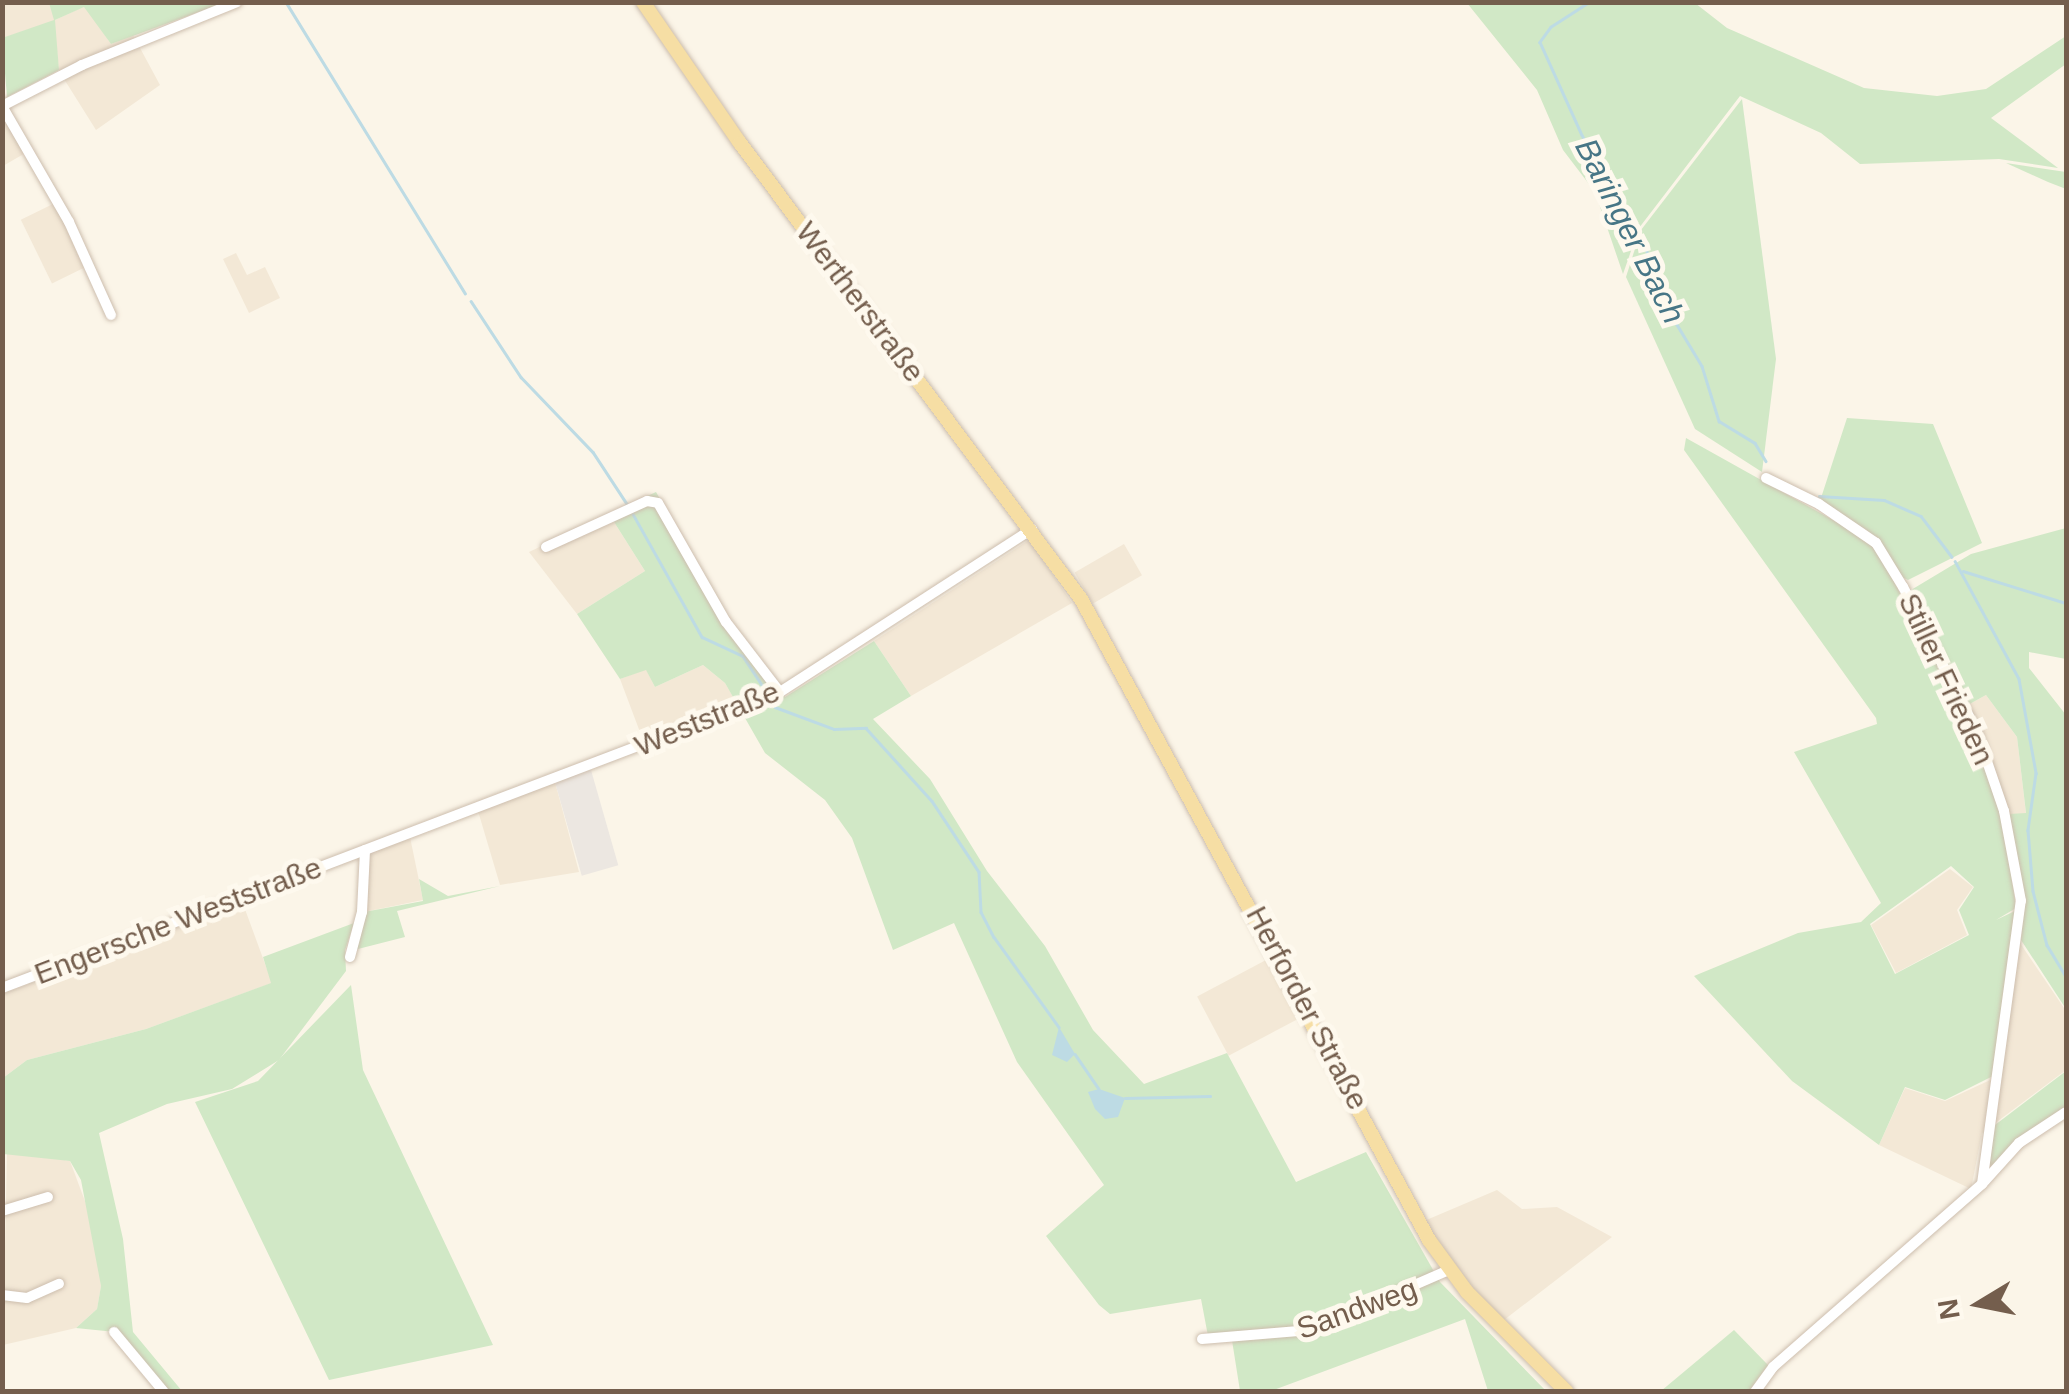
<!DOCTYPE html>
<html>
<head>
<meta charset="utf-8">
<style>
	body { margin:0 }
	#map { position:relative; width:2069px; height:1394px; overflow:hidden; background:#fbf5e8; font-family:Arial,sans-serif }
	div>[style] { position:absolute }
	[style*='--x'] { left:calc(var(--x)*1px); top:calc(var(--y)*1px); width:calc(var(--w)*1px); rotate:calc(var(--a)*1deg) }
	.residential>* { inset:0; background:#f3e8d6; transform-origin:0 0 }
	.industrial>* { inset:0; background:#ece7e1; transform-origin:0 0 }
	.green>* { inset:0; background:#d1e8c6 }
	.water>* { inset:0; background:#bddbe4 }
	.stream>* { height:2.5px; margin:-1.25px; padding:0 1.25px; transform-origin:1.25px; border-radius:1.25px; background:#bddbe4 }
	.roads { filter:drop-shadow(0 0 2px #cdbeae) drop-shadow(0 0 2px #cdbeae) }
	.minor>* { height:10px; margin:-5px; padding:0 5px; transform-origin:5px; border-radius:5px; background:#fff }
	.major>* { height:14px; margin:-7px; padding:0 7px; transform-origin:7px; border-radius:7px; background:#f6dea4 }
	span { translate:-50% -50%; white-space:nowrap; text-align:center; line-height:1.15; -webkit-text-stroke:10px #fef9ee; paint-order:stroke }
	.street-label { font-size:30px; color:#745e4d }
	.water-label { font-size:32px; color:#477686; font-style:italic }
	.frame { position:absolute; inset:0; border:5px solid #745e4d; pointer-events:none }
	.north { position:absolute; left:1929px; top:1254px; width:100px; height:100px; -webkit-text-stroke:8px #fef9ee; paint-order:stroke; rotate:260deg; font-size:28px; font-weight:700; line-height:40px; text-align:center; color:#745e4d }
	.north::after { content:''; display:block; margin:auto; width:35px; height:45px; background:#745e4d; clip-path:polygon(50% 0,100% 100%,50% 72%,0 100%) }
</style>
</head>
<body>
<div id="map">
	<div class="residential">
		<i style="clip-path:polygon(2px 3px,49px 3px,55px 20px,85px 6px,111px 44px,133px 35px,160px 85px,96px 130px,59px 71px,54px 21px,3px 38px)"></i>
		<i style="clip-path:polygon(2px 115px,27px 152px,3px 166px)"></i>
		<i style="left:55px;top:203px;width:71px;height:38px;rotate:64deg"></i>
		<i style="clip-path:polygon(236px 253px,247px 275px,265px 267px,280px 298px,249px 313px,223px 259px)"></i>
		<i style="clip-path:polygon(609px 514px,645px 571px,577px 614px,529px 552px)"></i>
		<i style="clip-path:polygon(1029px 540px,1072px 603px,911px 696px,874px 641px)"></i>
		<i style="left:1124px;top:544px;width:36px;height:57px;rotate:60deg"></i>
		<i style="clip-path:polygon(703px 665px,725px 683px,742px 712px,646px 748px,620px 679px,646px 669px,655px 687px)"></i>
		<i style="clip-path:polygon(1986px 695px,2017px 737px,2026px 814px,2009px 814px,1966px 706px)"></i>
		<i style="clip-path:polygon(555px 782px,579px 872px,500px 885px,478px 811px)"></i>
		<i style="clip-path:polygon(410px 837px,423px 900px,364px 912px,368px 852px)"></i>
		<i style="clip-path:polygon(1950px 869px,1973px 887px,1957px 910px,1967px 935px,1896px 973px,1871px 925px)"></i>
		<i style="clip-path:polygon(242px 901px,272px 983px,146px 1029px,27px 1060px,3px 1078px,3px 994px)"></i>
		<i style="clip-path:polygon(2020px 943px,2066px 1011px,2066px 1070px,1982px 1133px,1971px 1189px,1879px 1145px,1905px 1088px,1945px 1101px,2001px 1075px)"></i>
		<i style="left:1266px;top:960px;width:67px;height:78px;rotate:62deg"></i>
		<i style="clip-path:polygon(7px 1150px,70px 1161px,95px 1228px,101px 1286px,97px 1309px,76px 1328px,3px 1345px)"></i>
		<i style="clip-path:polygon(1497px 1190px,1522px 1209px,1557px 1207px,1612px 1237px,1504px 1320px,1453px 1269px,1424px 1221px)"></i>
	</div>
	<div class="industrial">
		<i style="left:591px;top:770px;width:99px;height:38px;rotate:74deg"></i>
	</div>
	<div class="green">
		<i style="clip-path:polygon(49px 3px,223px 3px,111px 44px,84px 7px,55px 20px,59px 70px,7px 97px,2px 38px,54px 20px)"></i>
		<i style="clip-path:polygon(1467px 3px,1695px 3px,1727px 28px,1864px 88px,1937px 96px,1986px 89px,2066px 36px,2066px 64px,1991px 118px,2058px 168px,1999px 159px,1860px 164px,1821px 133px,1740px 96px,1639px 228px,1623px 274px,1595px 192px,1563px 150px,1537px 90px)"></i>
		<i style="clip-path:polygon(1742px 99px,1776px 359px,1762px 472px,1695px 429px,1626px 277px,1641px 230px)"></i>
		<i style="clip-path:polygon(2006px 163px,2066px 172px,2066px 189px,2048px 182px)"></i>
		<i style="clip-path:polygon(1847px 418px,1933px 424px,1982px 543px,1908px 580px,1900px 576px,1866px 530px,1820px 501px)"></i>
		<i style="clip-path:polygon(evenodd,1686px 438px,1874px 543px,1980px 748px,2003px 817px,2016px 908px,1996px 920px,2017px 910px,1993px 1076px,1945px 1100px,1905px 1087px,1879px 1145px,1792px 1081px,1694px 976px,1798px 933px,1861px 922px,1881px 903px,1794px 752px,1877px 724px,1876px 718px,1684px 450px,1686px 438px,1951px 866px,1974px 887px,1959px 910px,1969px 935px,1895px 974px,1870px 924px,1951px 866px)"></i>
		<i style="clip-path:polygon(656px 492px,729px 620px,785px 697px,874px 641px,911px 696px,873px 719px,930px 779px,987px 871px,1045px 946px,1093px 1030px,1144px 1084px,1227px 1053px,1296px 1182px,1366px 1152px,1440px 1282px,1546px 1391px,1488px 1391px,1465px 1319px,1271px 1391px,1240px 1391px,1231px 1334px,1208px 1336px,1201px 1299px,1110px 1314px,1099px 1305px,1046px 1236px,1104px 1185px,1017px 1062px,954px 923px,893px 950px,852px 838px,825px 800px,765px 753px,725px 683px,703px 665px,655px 687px,646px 670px,620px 679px,577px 614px,645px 571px,609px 514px)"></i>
		<i style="clip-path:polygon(2066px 528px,2066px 659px,2029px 652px,2029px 668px,2066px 715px,2066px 1009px,2021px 940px,2024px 901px,2009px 814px,2026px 813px,2017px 737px,1986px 695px,1966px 706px,1911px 590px,1971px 554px)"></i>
		<i style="clip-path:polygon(419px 879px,448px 896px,500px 886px,397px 911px,405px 937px,354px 950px,364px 912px,423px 901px)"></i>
		<i style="clip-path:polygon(354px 923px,345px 950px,346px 971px,279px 1060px,232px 1089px,167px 1104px,99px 1133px,123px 1239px,133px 1332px,182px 1391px,168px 1391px,115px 1332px,76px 1328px,97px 1309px,101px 1286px,81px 1180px,70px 1161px,3px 1154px,3px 1078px,27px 1060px,146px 1029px,271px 983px,263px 957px)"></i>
		<i style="clip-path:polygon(351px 985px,363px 1070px,493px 1345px,329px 1380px,195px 1102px,258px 1081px)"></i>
		<i style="clip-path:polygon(2066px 1071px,2066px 1109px,1987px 1169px,1991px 1128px)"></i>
		<i style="clip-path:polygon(1734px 1330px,1768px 1365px,1749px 1391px,1661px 1391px)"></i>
	</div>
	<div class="water">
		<i style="clip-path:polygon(1059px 1027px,1075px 1054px,1067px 1062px,1052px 1055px)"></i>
		<i style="clip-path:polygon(1099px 1089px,1125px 1098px,1118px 1117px,1105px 1119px,1095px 1109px,1088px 1092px)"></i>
	</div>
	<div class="stream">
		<i style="--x:286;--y:2;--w:342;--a:58.4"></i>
		<i style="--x:1590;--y:2;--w:46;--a:147.3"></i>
		<i style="--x:1551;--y:27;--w:19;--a:126"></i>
		<i style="--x:1540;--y:42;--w:102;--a:65.7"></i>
		<i style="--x:1582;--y:135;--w:128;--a:60.4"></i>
		<i style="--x:1645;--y:246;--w:66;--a:70.5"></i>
		<i style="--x:1667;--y:308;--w:68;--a:58.9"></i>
		<i style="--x:1702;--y:366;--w:58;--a:72.8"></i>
		<i style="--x:1719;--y:421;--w:42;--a:31.4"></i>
		<i style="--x:1755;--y:443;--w:21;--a:59"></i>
		<i style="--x:471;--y:301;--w:91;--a:56.7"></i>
		<i style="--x:521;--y:377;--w:104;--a:46.2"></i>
		<i style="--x:593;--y:452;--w:62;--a:56.8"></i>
		<i style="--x:1819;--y:496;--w:65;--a:3.5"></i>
		<i style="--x:1884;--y:500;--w:40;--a:23.4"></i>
		<i style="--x:1921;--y:516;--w:51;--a:52.9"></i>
		<i style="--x:633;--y:514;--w:141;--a:60.7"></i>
		<i style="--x:702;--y:637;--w:45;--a:24.9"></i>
		<i style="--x:743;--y:656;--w:42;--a:56.7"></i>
		<i style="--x:1955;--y:561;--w:134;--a:61.5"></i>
		<i style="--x:2019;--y:679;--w:96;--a:79.7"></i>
		<i style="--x:2036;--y:773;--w:58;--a:98"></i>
		<i style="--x:2028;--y:830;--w:61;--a:85.3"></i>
		<i style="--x:2033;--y:891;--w:56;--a:75.5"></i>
		<i style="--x:2047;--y:945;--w:37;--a:59"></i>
		<i style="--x:1963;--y:571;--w:108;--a:17.3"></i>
		<i style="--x:775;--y:707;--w:63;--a:20.4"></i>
		<i style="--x:834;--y:729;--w:32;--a:-2"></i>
		<i style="--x:866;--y:728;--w:98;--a:47.9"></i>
		<i style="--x:932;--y:801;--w:85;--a:56.5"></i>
		<i style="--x:979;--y:872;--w:40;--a:87.1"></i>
		<i style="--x:981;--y:912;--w:28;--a:63"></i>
		<i style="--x:994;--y:937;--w:111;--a:54.2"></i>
		<i style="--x:1075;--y:1054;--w:42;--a:55.6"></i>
		<i style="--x:1125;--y:1098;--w:85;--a:-1.3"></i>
	</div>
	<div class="roads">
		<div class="minor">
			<i style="--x:2;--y:106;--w:90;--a:-27.1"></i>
			<i style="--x:82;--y:65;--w:167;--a:-22.1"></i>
			<i style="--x:2;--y:106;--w:134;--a:60"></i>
			<i style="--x:69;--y:222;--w:102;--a:65.7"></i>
			<i style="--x:546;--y:547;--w:111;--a:-24.5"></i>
			<i style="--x:647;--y:501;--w:11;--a:10"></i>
			<i style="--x:658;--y:503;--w:137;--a:60.3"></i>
			<i style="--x:726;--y:622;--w:88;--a:52.4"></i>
			<i style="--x:350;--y:957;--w:47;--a:-75.1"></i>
			<i style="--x:362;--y:912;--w:62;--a:-87.2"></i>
			<i style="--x:2;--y:988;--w:832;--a:-20.83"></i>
			<i style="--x:780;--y:692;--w:300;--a:-32.9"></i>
			<i style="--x:1983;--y:1183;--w:54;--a:-48"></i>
			<i style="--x:2019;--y:1143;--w:56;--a:-33.4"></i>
			<i style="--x:2;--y:1211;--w:48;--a:-16.9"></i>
			<i style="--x:2;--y:1295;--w:25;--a:7"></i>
			<i style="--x:27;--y:1298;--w:35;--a:-24"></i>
			<i style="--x:114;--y:1332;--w:78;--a:50.2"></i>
			<i style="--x:1202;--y:1339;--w:109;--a:-4.7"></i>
			<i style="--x:1311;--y:1330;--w:150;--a:-23.5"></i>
			<i style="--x:1755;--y:1392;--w:31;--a:-54"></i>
			<i style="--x:1773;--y:1367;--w:278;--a:-41.2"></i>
			<i style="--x:1982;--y:1184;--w:286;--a:-82.2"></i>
			<i style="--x:2021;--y:901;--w:92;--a:-100.7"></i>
			<i style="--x:2004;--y:811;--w:83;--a:-108.9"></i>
			<i style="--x:1977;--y:732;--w:163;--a:-117"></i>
			<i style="--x:1903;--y:587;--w:52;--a:-121.5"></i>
			<i style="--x:1876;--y:543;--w:69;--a:-145.6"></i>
			<i style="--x:1819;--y:504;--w:59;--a:-153.9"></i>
		</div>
		<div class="major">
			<i style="--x:643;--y:2;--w:171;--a:55.5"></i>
			<i style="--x:740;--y:143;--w:569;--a:53.21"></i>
			<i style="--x:1081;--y:599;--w:729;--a:61.5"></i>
			<i style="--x:1429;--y:1240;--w:64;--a:53.8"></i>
			<i style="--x:1467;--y:1292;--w:141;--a:45"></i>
		</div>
	</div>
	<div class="street-label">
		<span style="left:860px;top:302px;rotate:53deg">Wertherstraße</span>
		<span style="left:1946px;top:679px;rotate:65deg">Stiller Frieden</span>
		<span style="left:707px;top:719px;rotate:-22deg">Weststraße</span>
		<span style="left:178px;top:921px;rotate:-21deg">Engersche Weststraße</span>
		<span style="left:1307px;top:1008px;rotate:62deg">Herforder Straße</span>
		<span style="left:1357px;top:1309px;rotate:-20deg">Sandweg</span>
	</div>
	<div class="water-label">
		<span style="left:1630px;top:231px;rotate:63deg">Baringer Bach</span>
	</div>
	<div class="frame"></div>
	<div class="north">N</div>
</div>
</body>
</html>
